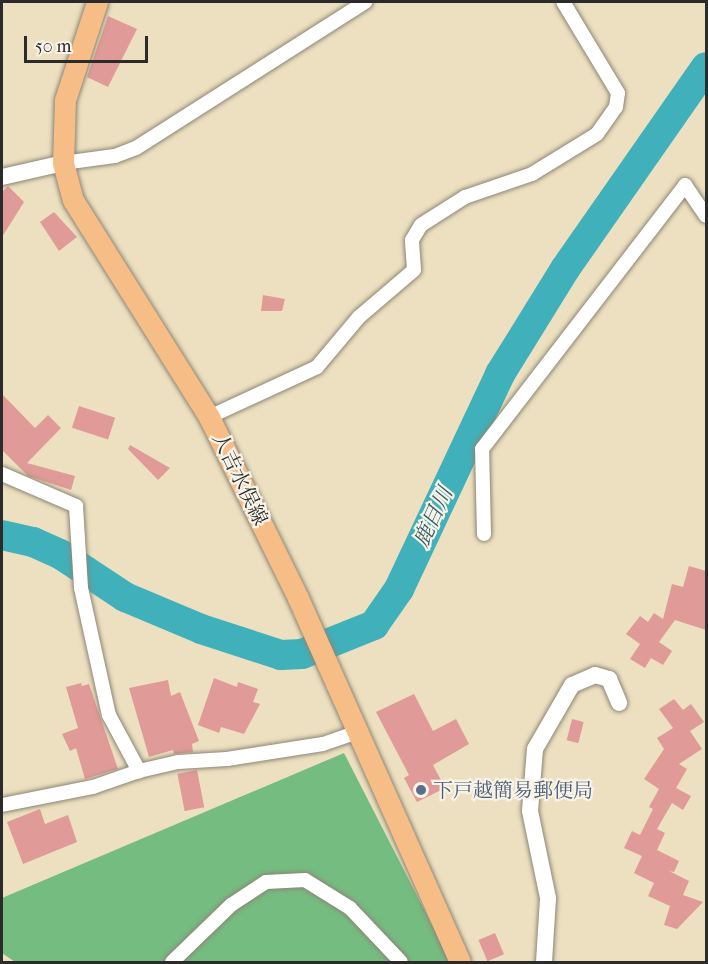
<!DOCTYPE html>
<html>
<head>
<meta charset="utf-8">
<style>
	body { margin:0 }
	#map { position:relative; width:708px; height:964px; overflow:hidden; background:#ede0c0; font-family:"IM FELL French Canon","Noto Serif JP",serif }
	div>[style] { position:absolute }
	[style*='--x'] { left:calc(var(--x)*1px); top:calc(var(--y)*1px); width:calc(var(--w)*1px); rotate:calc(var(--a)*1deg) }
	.forest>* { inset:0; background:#75bc80 }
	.river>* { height:30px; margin:-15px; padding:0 15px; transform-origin:15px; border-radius:15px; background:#40b0ba }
	.building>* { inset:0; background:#e09a97; transform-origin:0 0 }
	.roads { filter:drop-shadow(0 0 2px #8c8676) drop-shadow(0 0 2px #8c8676) }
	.minor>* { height:14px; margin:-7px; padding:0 7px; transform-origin:7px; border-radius:7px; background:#fff }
	.tertiary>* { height:16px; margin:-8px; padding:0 8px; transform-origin:8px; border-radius:8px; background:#fff }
	.primary>* { height:21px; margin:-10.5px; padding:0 10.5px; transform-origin:10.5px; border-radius:10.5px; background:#f6be86 }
	.dots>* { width:16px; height:16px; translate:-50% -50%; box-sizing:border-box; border:3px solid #f7f3e8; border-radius:50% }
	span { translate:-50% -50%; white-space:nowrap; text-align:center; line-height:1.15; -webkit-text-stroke:4.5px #f7f3e8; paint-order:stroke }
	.street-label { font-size:20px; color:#2b2b2b }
	.service-label { font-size:20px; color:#4e5e75 }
	.left { translate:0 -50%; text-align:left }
	.water-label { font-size:21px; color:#325a5d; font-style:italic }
	.frame { position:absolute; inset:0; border:3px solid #2b2b2b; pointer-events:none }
	.scale { position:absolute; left:24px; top:36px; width:124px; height:27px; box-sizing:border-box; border:3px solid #2b2b2b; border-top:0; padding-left:8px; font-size:18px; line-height:21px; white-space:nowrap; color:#2b2b2b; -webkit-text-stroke:4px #f7f3e8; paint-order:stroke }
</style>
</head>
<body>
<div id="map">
	<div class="forest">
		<i style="clip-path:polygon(344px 753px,451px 962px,15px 962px,2px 953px,2px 898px)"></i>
	</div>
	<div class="river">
		<i style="--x:2;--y:535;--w:32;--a:13"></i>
		<i style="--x:33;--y:542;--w:30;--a:24"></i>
		<i style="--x:60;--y:554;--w:78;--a:33.5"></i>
		<i style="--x:125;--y:597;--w:82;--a:22.8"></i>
		<i style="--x:201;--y:629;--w:84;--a:18"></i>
		<i style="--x:281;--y:655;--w:21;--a:-3"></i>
		<i style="--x:302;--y:654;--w:78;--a:-21.9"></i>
		<i style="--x:374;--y:625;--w:44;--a:-55.2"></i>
		<i style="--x:399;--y:589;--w:238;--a:-64.8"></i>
		<i style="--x:500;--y:374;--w:123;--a:-58.2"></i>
		<i style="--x:565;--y:269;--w:246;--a:-55.1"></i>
	</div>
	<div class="building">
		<i style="clip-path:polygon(108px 16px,137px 29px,108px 87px,87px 77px)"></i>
		<i style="clip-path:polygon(8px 186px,24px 202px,2px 237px,2px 192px)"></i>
		<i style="clip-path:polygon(54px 212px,77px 237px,59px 251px,40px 222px)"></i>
		<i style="clip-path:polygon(263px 295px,285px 299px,282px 311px,261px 311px)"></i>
		<i style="clip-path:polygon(2px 394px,35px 428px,48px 415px,61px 428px,27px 463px,75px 476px,71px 490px,28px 476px,2px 450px)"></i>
		<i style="left:79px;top:406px;width:38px;height:23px;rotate:18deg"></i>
		<i style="clip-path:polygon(130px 445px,170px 468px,158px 480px,128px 449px)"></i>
		<i style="clip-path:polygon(689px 566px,706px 571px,706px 630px,675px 620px,659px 642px,672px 651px,663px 665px,651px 658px,645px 668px,630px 659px,640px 644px,626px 634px,640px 616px,648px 622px,654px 613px,663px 619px,672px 584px,683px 587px)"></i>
		<i style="clip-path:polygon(214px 678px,237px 687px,238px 682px,258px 689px,253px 702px,260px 704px,244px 734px,221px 727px,219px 733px,198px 725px)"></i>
		<i style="clip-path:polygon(168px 680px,171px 696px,180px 692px,199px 741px,192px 744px,193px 752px,174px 754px,173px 750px,149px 757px,129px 688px)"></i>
		<i style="clip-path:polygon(81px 683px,82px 686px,89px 684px,118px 769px,85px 779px,76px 748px,70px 751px,62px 734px,78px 728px,66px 687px)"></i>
		<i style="clip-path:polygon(414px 694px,433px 731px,456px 719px,469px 744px,433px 765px,445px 788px,417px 802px,404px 778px,409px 775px,376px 712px)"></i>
		<i style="clip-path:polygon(674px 699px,683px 710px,691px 704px,704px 722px,690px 731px,702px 749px,679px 764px,687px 769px,676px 788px,691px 796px,683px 810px,672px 803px,657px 829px,665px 833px,657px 850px,679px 861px,674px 872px,669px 871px,689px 881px,683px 895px,703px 902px,677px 929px,664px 925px,670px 906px,648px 896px,654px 883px,634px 873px,642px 856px,624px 848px,632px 831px,640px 835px,653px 809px,649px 807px,659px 789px,644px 779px,664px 749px,657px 738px,673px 728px,659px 709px)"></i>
		<i style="left:572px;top:719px;width:12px;height:22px;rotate:14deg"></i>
		<i style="left:197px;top:770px;width:38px;height:20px;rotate:79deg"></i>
		<i style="clip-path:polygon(40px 809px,45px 824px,68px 815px,77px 842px,23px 864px,7px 822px)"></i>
		<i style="left:495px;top:933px;width:23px;height:18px;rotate:67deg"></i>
	</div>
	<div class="roads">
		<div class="minor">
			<i style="--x:63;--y:163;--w:52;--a:-7.7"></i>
			<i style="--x:115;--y:156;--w:22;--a:-21"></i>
			<i style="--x:136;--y:148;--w:272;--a:-32.5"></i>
			<i style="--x:209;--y:417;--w:119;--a:-24.8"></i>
			<i style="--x:317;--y:367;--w:65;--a:-50"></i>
			<i style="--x:359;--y:317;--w:72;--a:-40.5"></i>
			<i style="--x:414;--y:270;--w:30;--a:-94"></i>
			<i style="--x:412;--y:240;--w:17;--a:-59"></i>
			<i style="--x:421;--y:225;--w:52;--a:-32.5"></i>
			<i style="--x:465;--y:197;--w:71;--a:-18.9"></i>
			<i style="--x:532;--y:174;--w:76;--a:-31.6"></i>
			<i style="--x:597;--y:134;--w:33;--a:-55"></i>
			<i style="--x:616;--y:107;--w:14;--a:-82"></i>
			<i style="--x:618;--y:93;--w:106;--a:-121.1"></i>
			<i style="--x:2;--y:474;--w:81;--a:23.4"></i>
			<i style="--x:76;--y:506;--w:82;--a:86.5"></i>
			<i style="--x:81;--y:588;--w:130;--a:77.6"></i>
			<i style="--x:109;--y:715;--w:64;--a:61.8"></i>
			<i style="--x:139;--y:771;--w:40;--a:-13"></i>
			<i style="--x:178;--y:762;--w:49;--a:-3.5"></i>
			<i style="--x:227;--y:759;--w:97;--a:-8.9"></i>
			<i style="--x:323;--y:744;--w:37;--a:-19"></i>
			<i style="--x:484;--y:534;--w:85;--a:-91.3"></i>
			<i style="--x:482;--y:449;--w:333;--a:-52.4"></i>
			<i style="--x:685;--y:185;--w:37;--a:56"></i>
			<i style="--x:2;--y:805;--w:93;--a:-11.2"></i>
			<i style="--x:93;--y:787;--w:49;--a:-19.2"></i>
			<i style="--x:172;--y:962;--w:82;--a:-44"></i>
			<i style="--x:231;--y:905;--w:42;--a:-33.3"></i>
			<i style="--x:266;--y:882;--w:39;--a:-3"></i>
			<i style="--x:305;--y:880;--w:53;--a:31.9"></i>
			<i style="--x:350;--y:908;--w:74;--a:46.6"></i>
		</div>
		<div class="tertiary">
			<i style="--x:2;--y:177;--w:63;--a:-12.9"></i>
			<i style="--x:544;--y:962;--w:64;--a:-86.4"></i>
			<i style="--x:548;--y:898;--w:89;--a:-101.7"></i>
			<i style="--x:530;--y:811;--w:62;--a:-85.4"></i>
			<i style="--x:535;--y:749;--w:74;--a:-60"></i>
			<i style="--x:572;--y:685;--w:25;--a:-23"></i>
			<i style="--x:595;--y:675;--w:15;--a:16"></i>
			<i style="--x:609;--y:679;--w:26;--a:67"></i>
		</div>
		<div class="primary">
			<i style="--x:97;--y:2;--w:103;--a:108.1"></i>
			<i style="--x:65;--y:100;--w:63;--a:91.8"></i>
			<i style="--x:63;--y:163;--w:38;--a:75"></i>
			<i style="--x:73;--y:200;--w:256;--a:57.9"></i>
			<i style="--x:209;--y:417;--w:202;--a:63.8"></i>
			<i style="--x:298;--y:598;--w:398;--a:66"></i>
		</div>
	</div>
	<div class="dots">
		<i style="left:421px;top:790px;background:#5c6f8a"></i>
	</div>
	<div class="street-label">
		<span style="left:240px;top:479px;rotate:64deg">人吉水俣線</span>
	</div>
	<div class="service-label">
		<span class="left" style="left:433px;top:790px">下戸越簡易郵便局</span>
	</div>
	<div class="water-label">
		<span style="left:433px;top:517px;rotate:-65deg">鹿目川</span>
	</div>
	<div class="frame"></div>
	<div class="scale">50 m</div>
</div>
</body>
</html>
